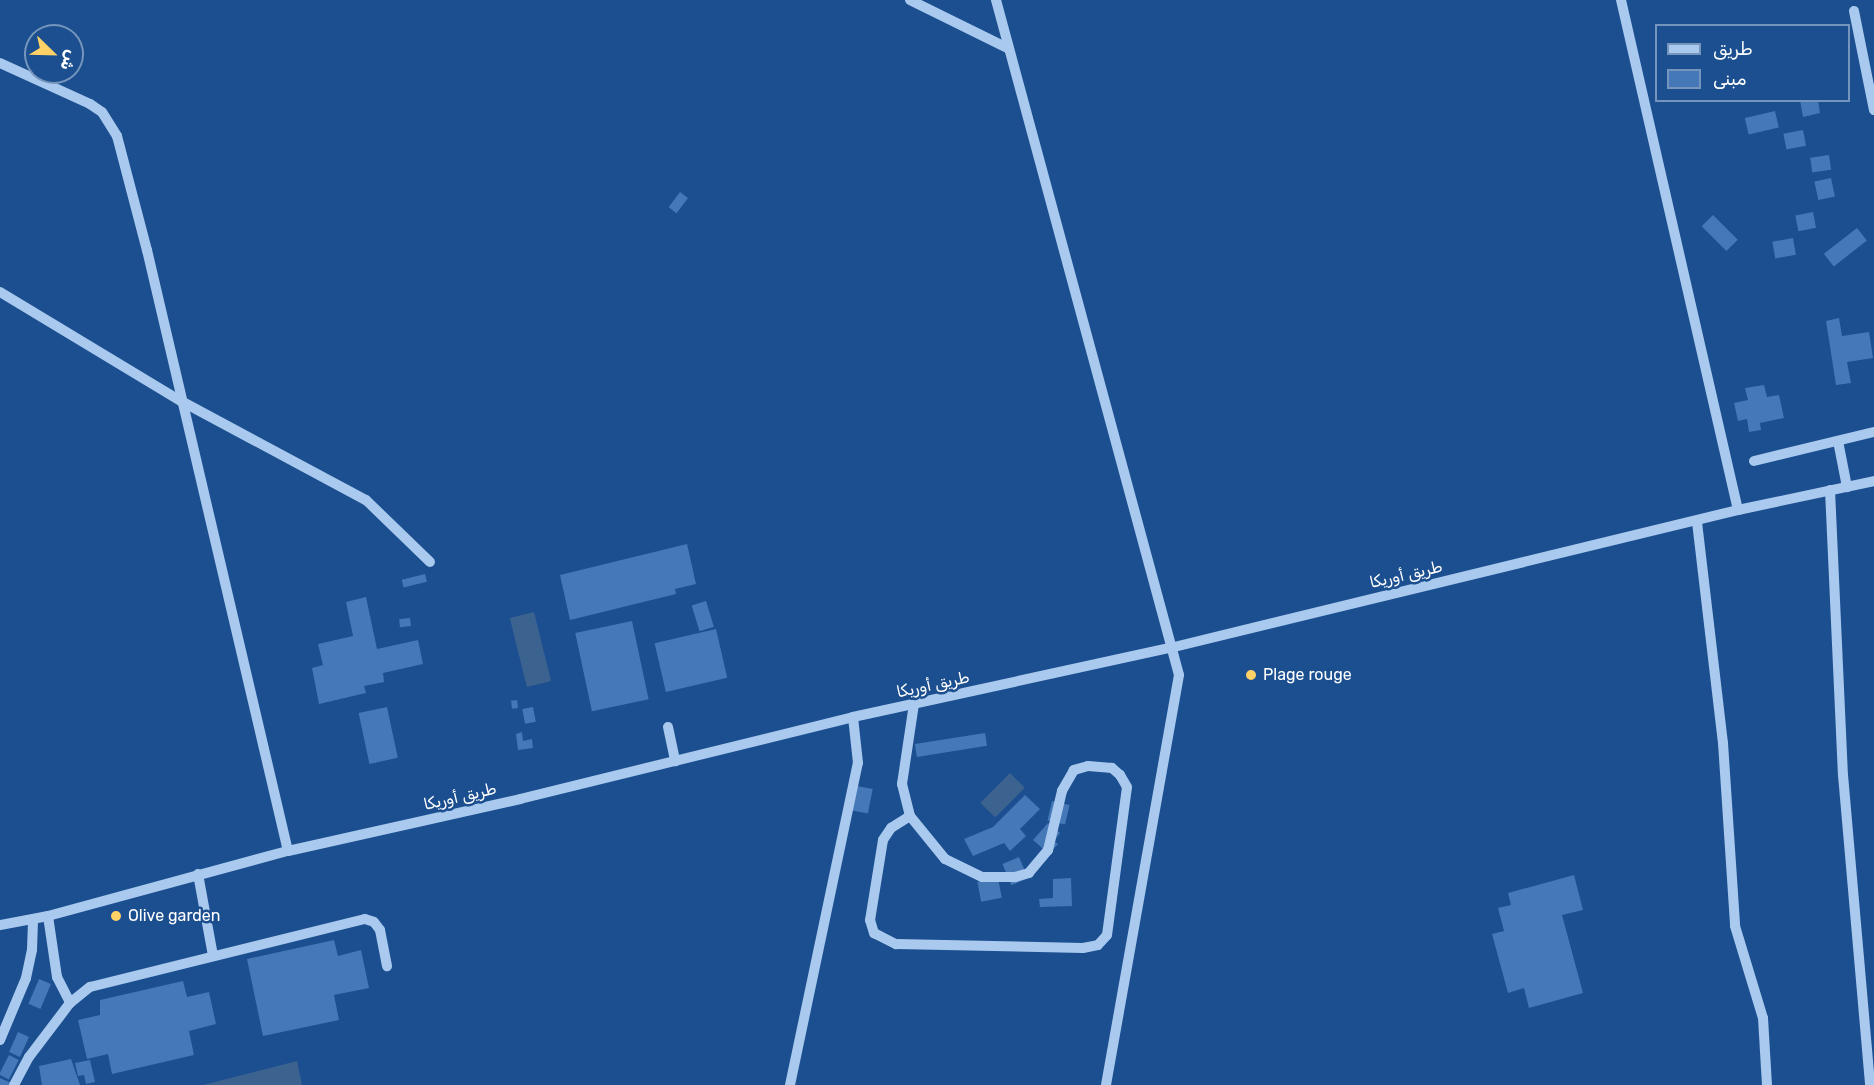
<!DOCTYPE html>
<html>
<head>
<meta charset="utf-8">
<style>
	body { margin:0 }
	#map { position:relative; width:1874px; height:1085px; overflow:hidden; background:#1b4f8f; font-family:Rubik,Cairo,sans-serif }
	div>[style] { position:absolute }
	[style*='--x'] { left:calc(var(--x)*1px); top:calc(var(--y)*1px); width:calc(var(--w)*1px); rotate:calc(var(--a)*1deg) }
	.water>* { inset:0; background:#3c6290; transform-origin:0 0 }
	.building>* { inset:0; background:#4478b7; transform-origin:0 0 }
	.minor>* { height:10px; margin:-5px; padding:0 5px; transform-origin:5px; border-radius:5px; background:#a9c9ee }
	.dots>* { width:16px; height:16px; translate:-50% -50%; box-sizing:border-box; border:3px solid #1b4f8f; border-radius:50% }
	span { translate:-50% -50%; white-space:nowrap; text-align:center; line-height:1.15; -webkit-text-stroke:5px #1b4f8f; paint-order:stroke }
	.street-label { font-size:16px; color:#fff }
	.poi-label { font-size:16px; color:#fff }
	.left { translate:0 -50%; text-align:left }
	.legend { position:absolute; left:1655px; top:24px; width:195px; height:78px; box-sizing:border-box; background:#1b4f8f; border:2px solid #7695bc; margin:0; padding:8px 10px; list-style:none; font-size:18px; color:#fff }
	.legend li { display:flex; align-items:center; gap:12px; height:30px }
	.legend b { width:30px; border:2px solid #7695bc }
	.north { position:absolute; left:24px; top:24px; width:60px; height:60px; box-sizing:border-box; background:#1b4f8f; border:2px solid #7695bc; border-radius:50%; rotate:113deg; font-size:16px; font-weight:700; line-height:24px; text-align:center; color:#fff }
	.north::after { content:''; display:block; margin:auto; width:21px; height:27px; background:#ffd166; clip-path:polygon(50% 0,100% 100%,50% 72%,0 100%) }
</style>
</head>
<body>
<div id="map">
	<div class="water">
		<i style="left:534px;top:612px;width:71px;height:25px;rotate:76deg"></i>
		<i style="left:1010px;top:773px;width:21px;height:42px;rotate:45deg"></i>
		<i style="clip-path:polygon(297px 1061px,302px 1085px,203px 1085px)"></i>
	</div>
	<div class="building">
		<i style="clip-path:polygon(1800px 100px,1818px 100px,1820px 113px,1803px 117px)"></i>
		<i style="left:1775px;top:111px;width:17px;height:31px;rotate:77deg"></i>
		<i style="left:1803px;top:130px;width:16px;height:20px;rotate:79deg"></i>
		<i style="left:1829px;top:155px;width:15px;height:19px;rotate:82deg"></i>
		<i style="left:1831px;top:178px;width:19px;height:17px;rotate:78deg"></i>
		<i style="left:680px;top:192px;width:10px;height:19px;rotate:37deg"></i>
		<i style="left:1813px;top:212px;width:16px;height:18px;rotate:79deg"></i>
		<i style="left:1713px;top:215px;width:35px;height:16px;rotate:45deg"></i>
		<i style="left:1857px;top:228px;width:16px;height:42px;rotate:52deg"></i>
		<i style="left:1793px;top:238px;width:17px;height:21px;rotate:80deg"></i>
		<i style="clip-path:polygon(1839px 318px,1842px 336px,1869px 332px,1873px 358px,1847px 362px,1851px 383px,1836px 385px,1826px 321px)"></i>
		<i style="clip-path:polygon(1764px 385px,1767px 397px,1779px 395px,1784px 418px,1760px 423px,1761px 430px,1749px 432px,1747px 419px,1738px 421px,1734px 403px,1748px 400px,1745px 388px)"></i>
		<i style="clip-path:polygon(687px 544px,696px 584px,675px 589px,676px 594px,570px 620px,560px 575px)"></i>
		<i style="left:425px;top:574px;width:8px;height:24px;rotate:76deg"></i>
		<i style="clip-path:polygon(366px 597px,377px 649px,418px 640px,423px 664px,383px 673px,384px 682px,364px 686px,366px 693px,319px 704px,312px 668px,323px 665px,318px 644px,353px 636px,346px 602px)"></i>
		<i style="left:706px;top:601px;width:27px;height:15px;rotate:73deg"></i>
		<i style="left:410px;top:618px;width:8px;height:11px;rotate:83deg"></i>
		<i style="left:632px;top:621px;width:80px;height:58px;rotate:78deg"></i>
		<i style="left:716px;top:629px;width:50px;height:63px;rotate:77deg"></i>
		<i style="left:517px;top:700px;width:8px;height:6px;rotate:83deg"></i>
		<i style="left:387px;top:707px;width:52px;height:29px;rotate:78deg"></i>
		<i style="left:533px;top:707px;width:15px;height:11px;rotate:79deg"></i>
		<i style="clip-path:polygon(522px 732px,523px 741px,532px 739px,533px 748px,518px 750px,516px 734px)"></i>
		<i style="left:985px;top:733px;width:13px;height:71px;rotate:81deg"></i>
		<i style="left:857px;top:786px;width:16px;height:25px;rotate:11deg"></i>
		<i style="clip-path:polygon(1025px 795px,1040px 809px,1020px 829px,1026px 836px,1010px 851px,1004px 843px,973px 856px,964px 839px,993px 827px)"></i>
		<i style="left:1052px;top:801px;width:18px;height:20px;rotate:13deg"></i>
		<i style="clip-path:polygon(1048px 823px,1060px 833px,1054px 841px,1058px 844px,1049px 854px,1033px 840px)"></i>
		<i style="left:1019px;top:857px;width:23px;height:18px;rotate:67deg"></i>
		<i style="clip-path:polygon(1574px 875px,1583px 910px,1562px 915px,1583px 993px,1529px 1008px,1524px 988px,1508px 993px,1492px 934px,1504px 931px,1498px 908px,1511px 905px,1508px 893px)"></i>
		<i style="left:998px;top:878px;width:20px;height:21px;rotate:79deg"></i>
		<i style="clip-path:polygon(1071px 878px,1072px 906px,1040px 907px,1039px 899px,1053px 898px,1053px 879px)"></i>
		<i style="clip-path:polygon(334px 940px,338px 956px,361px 950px,369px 988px,334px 995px,339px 1020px,263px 1036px,247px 959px)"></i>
		<i style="left:39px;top:979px;width:13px;height:27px;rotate:23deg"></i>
		<i style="clip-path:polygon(183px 981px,187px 997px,209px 992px,216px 1024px,189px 1031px,194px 1055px,112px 1074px,108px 1054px,87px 1059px,78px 1020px,100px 1015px,100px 1000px)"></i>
		<i style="left:18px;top:1032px;width:12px;height:22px;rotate:24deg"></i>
		<i style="left:9px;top:1055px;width:11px;height:22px;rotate:27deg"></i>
		<i style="clip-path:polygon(71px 1059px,80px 1085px,42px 1085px,39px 1066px)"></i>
		<i style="clip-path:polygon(90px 1060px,95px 1082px,86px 1084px,84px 1075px,78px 1076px,75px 1063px)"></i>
		<i style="clip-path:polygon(0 1078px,11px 1083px,10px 1085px,0 1085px)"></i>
	</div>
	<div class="minor">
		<i style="--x:910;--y:0;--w:108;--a:26.3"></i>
		<i style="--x:996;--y:0;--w:699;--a:74.83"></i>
		<i style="--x:1179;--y:675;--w:416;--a:100.1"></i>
		<i style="--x:1621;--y:0;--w:523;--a:77.08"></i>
		<i style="--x:1854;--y:11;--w:101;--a:78.6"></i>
		<i style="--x:0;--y:63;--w:99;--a:24.5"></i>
		<i style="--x:90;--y:104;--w:14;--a:34"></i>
		<i style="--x:102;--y:112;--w:28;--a:58"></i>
		<i style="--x:117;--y:136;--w:118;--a:75.3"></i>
		<i style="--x:147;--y:250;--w:617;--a:76.8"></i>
		<i style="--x:0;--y:292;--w:211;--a:31.1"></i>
		<i style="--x:181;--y:401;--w:210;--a:28.2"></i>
		<i style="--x:366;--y:500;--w:89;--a:44.1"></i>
		<i style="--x:1838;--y:441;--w:47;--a:78.9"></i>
		<i style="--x:1754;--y:461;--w:123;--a:-13.6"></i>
		<i style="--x:1830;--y:490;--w:285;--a:87.4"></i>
		<i style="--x:1843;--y:775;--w:311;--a:85"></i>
		<i style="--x:1697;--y:522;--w:223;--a:83.3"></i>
		<i style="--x:1723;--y:743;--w:183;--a:86.2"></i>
		<i style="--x:1735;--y:926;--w:96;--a:73.1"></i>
		<i style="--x:1763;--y:1018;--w:67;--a:86.6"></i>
		<i style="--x:668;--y:727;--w:35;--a:78"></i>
		<i style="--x:910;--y:816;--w:22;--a:148"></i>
		<i style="--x:891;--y:828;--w:14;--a:124"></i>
		<i style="--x:883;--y:840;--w:81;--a:99.2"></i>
		<i style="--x:870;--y:920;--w:14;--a:73"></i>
		<i style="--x:874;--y:933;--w:25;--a:27"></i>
		<i style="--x:896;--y:944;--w:187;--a:1.2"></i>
		<i style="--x:1083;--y:948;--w:15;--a:-11"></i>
		<i style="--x:1098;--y:945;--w:13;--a:-48"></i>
		<i style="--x:1107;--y:935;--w:149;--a:-82.3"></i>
		<i style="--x:1127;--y:787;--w:14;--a:-120"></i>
		<i style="--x:1120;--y:775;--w:11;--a:-139"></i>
		<i style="--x:1112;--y:768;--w:24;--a:-175"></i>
		<i style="--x:1088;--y:766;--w:15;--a:164"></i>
		<i style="--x:1074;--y:770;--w:24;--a:120"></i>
		<i style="--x:1062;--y:791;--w:61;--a:103.3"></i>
		<i style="--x:1048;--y:850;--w:30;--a:130"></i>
		<i style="--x:1029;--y:873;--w:15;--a:164"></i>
		<i style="--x:1015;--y:877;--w:33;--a:180"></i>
		<i style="--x:982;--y:877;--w:41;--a:-154.1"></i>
		<i style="--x:945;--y:859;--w:55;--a:-129.1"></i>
		<i style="--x:910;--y:816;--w:33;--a:-104"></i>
		<i style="--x:902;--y:784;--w:81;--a:-81.5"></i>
		<i style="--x:198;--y:874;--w:83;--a:79.6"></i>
		<i style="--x:48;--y:916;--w:62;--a:81.6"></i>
		<i style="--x:57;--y:977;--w:29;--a:63"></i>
		<i style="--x:0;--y:925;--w:49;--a:-10.6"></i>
		<i style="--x:48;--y:916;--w:249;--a:-15.2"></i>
		<i style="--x:288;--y:851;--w:238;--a:-12.6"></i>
		<i style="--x:520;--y:799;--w:343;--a:-13.8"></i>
		<i style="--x:853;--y:717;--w:324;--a:-12.3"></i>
		<i style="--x:1170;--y:648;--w:585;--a:-13.66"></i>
		<i style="--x:1738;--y:510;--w:139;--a:-12"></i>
		<i style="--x:0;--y:1040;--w:67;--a:-67.2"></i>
		<i style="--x:26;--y:978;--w:29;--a:-78"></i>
		<i style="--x:32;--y:950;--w:31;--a:-88"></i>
		<i style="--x:14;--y:1085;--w:32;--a:-62"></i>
		<i style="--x:29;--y:1057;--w:68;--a:-52.8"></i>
		<i style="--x:70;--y:1003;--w:26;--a:-39"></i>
		<i style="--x:90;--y:987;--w:283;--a:-13.9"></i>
		<i style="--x:365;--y:919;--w:9;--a:18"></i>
		<i style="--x:374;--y:922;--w:10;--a:53"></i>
		<i style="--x:380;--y:930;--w:37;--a:79"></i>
		<i style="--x:790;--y:1085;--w:329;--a:-78.1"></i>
		<i style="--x:858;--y:763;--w:46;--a:-96.2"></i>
	</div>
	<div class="dots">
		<i style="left:1251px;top:675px;background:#ffd166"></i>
		<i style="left:116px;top:916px;background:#ffd166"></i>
	</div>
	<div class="street-label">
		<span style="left:1406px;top:575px;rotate:-13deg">طريق أوريكا</span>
		<span style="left:933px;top:685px;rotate:-12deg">طريق أوريكا</span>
		<span style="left:460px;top:797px;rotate:-13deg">طريق أوريكا</span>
	</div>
	<div class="poi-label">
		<span class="left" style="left:1263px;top:675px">Plage rouge</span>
		<span class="left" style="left:128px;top:916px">Olive garden</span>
	</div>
	<ul class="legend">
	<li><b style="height:8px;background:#a9c9ee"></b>طريق</li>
	<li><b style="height:16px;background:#4478b7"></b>مبنى</li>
	</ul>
	<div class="north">ش</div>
</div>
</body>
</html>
